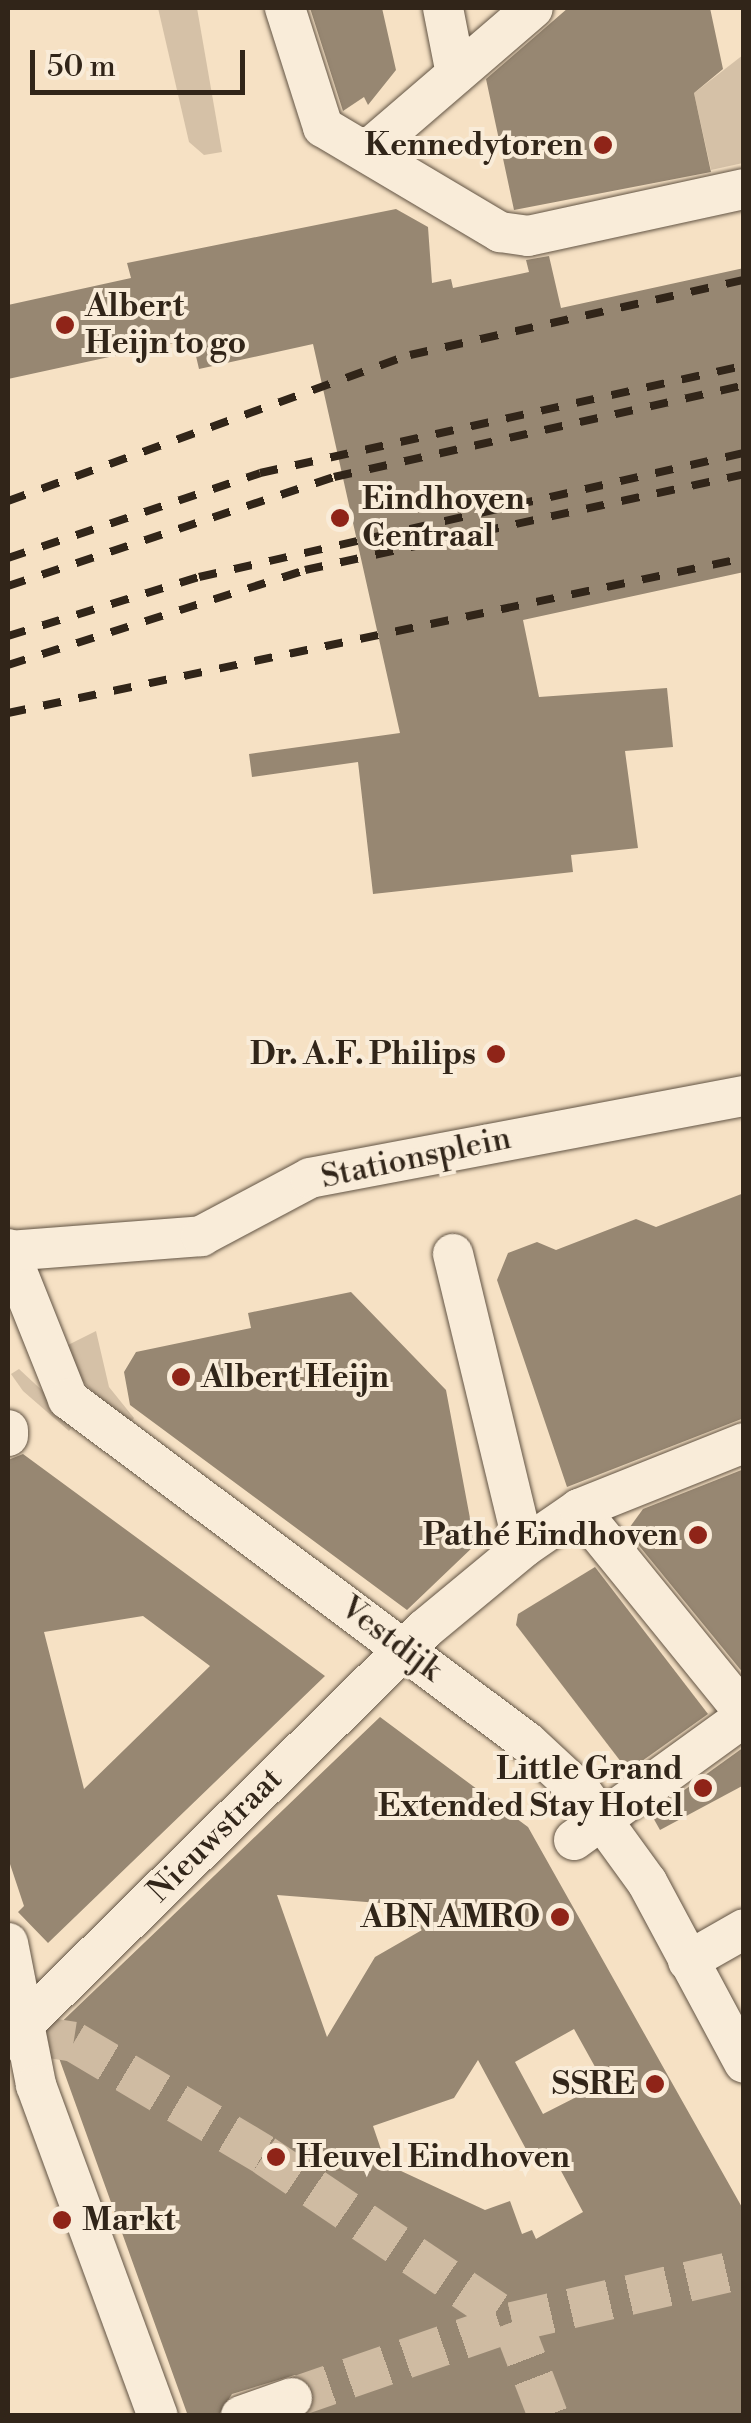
<!DOCTYPE html>
<html>
<head>
<meta charset="utf-8">
<style>
	body { margin:0 }
	#map { position:relative; width:751px; height:2423px; overflow:hidden; background:#f6e1c4; font-family:"Libre Bodoni",serif }
	div>[style] { position:absolute }
	[style*='--x'] { left:calc(var(--x)*1px); top:calc(var(--y)*1px); width:calc(var(--w)*1px); rotate:calc(var(--a)*1deg) }
	.green>* { inset:0; background:#d5c1a7 }
	.building>* { inset:0; background:#978772 }
	.minor-tunnel>* { height:40px; margin-top:-20px; transform-origin:0; background:repeating-linear-gradient(90deg,#cfbba2 0 40px,transparent 0 60px) }
	.roads { filter:drop-shadow(0 0 2px #625444) drop-shadow(0 0 2px #625444) }
	.minor>* { height:40px; margin:-20px; padding:0 20px; transform-origin:20px; border-radius:20px; background:#f9ecd9 }
	.rail>* { height:8px; margin-top:-4px; transform-origin:0; background:repeating-linear-gradient(90deg,#312519 0 18px,transparent 0 36px) }
	.dots>* { width:28px; height:28px; translate:-50% -50%; box-sizing:border-box; border:5px solid #f9ecd9; border-radius:50% }
	span { translate:-50% -50%; white-space:nowrap; text-align:center; line-height:1.15; -webkit-text-stroke:8px #f9ecd9; paint-order:stroke }
	.poi-label { font-size:32px; color:#312519; font-weight:700 }
	.right { translate:-100% -50%; text-align:right }
	.left { translate:0 -50%; text-align:left }
	.street-label { font-size:32px; color:#312519 }
	.frame { position:absolute; inset:0; border:10px solid #312519; pointer-events:none }
	.scale { position:absolute; left:30px; top:50px; width:215px; height:45px; box-sizing:border-box; border:5px solid #312519; border-top:0; padding-left:12px; font-size:30px; line-height:35px; white-space:nowrap; color:#312519; -webkit-text-stroke:8px #f9ecd9; paint-order:stroke }
</style>
</head>
<body>
<div id="map">
	<div class="green">
		<i style="clip-path:polygon(158px 8px,197px 8px,222px 152px,204px 155px,189px 142px)"></i>
		<i style="clip-path:polygon(743px 55px,743px 163px,711px 170px,694px 93px)"></i>
		<i style="clip-path:polygon(96px 1331px,109px 1387px,134px 1418px,128px 1427px,54px 1352px)"></i>
		<i style="clip-path:polygon(19px 1369px,76px 1422px,69px 1431px,23px 1391px,11px 1374px)"></i>
	</div>
	<div class="building">
		<i style="clip-path:polygon(310px 8px,382px 8px,396px 70px,368px 105px,364px 97px,343px 111px)"></i>
		<i style="clip-path:polygon(568px 8px,710px 8px,723px 69px,694px 93px,711px 172px,514px 210px,486px 79px)"></i>
		<i style="clip-path:polygon(396px 209px,428px 227px,432px 283px,451px 279px,453px 288px,529px 272px,526px 260px,549px 256px,561px 308px,744px 268px,744px 572px,523px 620px,539px 697px,667px 688px,673px 747px,625px 751px,638px 848px,571px 855px,573px 872px,373px 894px,358px 762px,252px 777px,249px 754px,400px 733px,313px 344px,199px 369px,192px 339px,8px 379px,8px 305px,131px 278px,127px 263px)"></i>
		<i style="clip-path:polygon(744px 1193px,744px 1418px,567px 1487px,497px 1280px,508px 1253px,537px 1242px,556px 1250px,636px 1219px,656px 1227px)"></i>
		<i style="clip-path:polygon(351px 1292px,446px 1390px,475px 1545px,407px 1610px,130px 1405px,124px 1372px,136px 1352px,251px 1328px,248px 1313px)"></i>
		<i style="clip-path:polygon(evenodd,23px 1454px,325px 1676px,48px 1943px,18px 1912px,24px 1906px,8px 1858px,8px 1460px,23px 1454px,143px 1616px,210px 1666px,84px 1789px,44px 1632px,143px 1616px)"></i>
		<i style="clip-path:polygon(744px 1469px,744px 1674px,627px 1531px,643px 1509px)"></i>
		<i style="clip-path:polygon(595px 1567px,708px 1714px,628px 1771px,516px 1625px,518px 1614px)"></i>
		<i style="clip-path:polygon(evenodd,380px 1717px,528px 1827px,743px 2209px,744px 2416px,307px 2416px,315px 2391px,295px 2375px,232px 2394px,218px 2416px,188px 2416px,50px 2033px,380px 1717px,277px 1895px,392px 1904px,422px 1930px,375px 1957px,327px 2037px,277px 1895px,380px 1717px,574px 2029px,604px 2083px,543px 2114px,515px 2062px,574px 2029px,380px 1717px,478px 2060px,534px 2164px,552px 2154px,583px 2212px,536px 2239px,532px 2230px,522px 2234px,510px 2201px,485px 2210px,386px 2164px,373px 2126px,454px 2098px,478px 2060px)"></i>
		<i style="clip-path:polygon(744px 1747px,744px 1785px,660px 1830px,651px 1814px)"></i>
	</div>
	<div class="minor-tunnel">
		<i style="--x:43;--y:2037;--w:31;--a:9"></i>
		<i style="--x:74;--y:2042;--w:221;--a:30.7"></i>
		<i style="--x:264;--y:2155;--w:299;--a:34"></i>
		<i style="--x:512;--y:2322;--w:101;--a:69"></i>
		<i style="--x:292;--y:2398;--w:233;--a:-19.1"></i>
		<i style="--x:512;--y:2322;--w:238;--a:-12.9"></i>
	</div>
	<div class="roads">
		<div class="minor">
			<i style="--x:285;--y:8;--w:125;--a:72.3"></i>
			<i style="--x:323;--y:127;--w:206;--a:30.7"></i>
			<i style="--x:500;--y:232;--w:28;--a:8"></i>
			<i style="--x:528;--y:236;--w:221;--a:-12.3"></i>
			<i style="--x:443;--y:8;--w:67;--a:78.9"></i>
			<i style="--x:375;--y:144;--w:208;--a:-40.7"></i>
			<i style="--x:8;--y:1249;--w:162;--a:68.2"></i>
			<i style="--x:68;--y:1399;--w:573;--a:36.77"></i>
			<i style="--x:527;--y:1742;--w:76;--a:42.9"></i>
			<i style="--x:583;--y:1794;--w:109;--a:54"></i>
			<i style="--x:647;--y:1882;--w:205;--a:61.8"></i>
			<i style="--x:8;--y:1251;--w:194;--a:-4.4"></i>
			<i style="--x:201;--y:1236;--w:123;--a:-28"></i>
			<i style="--x:310;--y:1178;--w:442;--a:-10.7"></i>
			<i style="--x:453;--y:1254;--w:301;--a:76.4"></i>
			<i style="--x:8;--y:1430;--w:6;--a:90"></i>
			<i style="--x:579;--y:1509;--w:262;--a:50.9"></i>
			<i style="--x:574;--y:1840;--w:210;--a:-35.9"></i>
			<i style="--x:8;--y:1943;--w:145;--a:78.8"></i>
			<i style="--x:36;--y:2085;--w:353;--a:69.8"></i>
			<i style="--x:688;--y:1961;--w:64;--a:-29.7"></i>
			<i style="--x:8;--y:2040;--w:585;--a:-44.58"></i>
			<i style="--x:425;--y:1629;--w:129;--a:-39.6"></i>
			<i style="--x:524;--y:1547;--w:67;--a:-34.6"></i>
			<i style="--x:579;--y:1509;--w:178;--a:-21.8"></i>
			<i style="--x:241;--y:2416;--w:54;--a:-19.4"></i>
		</div>
	</div>
	<div class="rail">
		<i style="--x:8;--y:501;--w:428;--a:-20"></i>
		<i style="--x:410;--y:355;--w:342;--a:-12.7"></i>
		<i style="--x:8;--y:558;--w:266;--a:-18.6"></i>
		<i style="--x:260;--y:473;--w:496;--a:-12.5"></i>
		<i style="--x:8;--y:586;--w:344;--a:-18.5"></i>
		<i style="--x:334;--y:477;--w:420;--a:-12.6"></i>
		<i style="--x:8;--y:636;--w:200;--a:-17.2"></i>
		<i style="--x:199;--y:577;--w:559;--a:-12.82"></i>
		<i style="--x:8;--y:665;--w:312;--a:-17.7"></i>
		<i style="--x:305;--y:570;--w:449;--a:-12.3"></i>
		<i style="--x:8;--y:713;--w:752;--a:-11.89"></i>
	</div>
	<div class="dots">
		<i style="left:603px;top:145px;background:#8f2418"></i>
		<i style="left:65px;top:325px;background:#8f2418"></i>
		<i style="left:340px;top:518px;background:#8f2418"></i>
		<i style="left:496px;top:1054px;background:#8f2418"></i>
		<i style="left:181px;top:1377px;background:#8f2418"></i>
		<i style="left:698px;top:1535px;background:#8f2418"></i>
		<i style="left:703px;top:1788px;background:#8f2418"></i>
		<i style="left:560px;top:1917px;background:#8f2418"></i>
		<i style="left:655px;top:2084px;background:#8f2418"></i>
		<i style="left:276px;top:2157px;background:#8f2418"></i>
		<i style="left:62px;top:2220px;background:#8f2418"></i>
	</div>
	<div class="poi-label">
		<span class="right" style="left:583px;top:145px">Kennedytoren</span>
		<span class="left" style="left:85px;top:325px">Albert<br>Heijn to go</span>
		<span class="left" style="left:362px;top:518px">Eindhoven<br>Centraal</span>
		<span class="right" style="left:476px;top:1054px">Dr. A.F. Philips</span>
		<span class="left" style="left:201px;top:1377px">Albert Heijn</span>
		<span class="right" style="left:678px;top:1535px">Pathé Eindhoven</span>
		<span class="right" style="left:683px;top:1788px">Little Grand<br>Extended Stay Hotel</span>
		<span class="right" style="left:540px;top:1917px">ABN AMRO</span>
		<span class="right" style="left:635px;top:2084px">SSRE</span>
		<span class="left" style="left:296px;top:2157px">Heuvel Eindhoven</span>
		<span class="left" style="left:82px;top:2220px">Markt</span>
	</div>
	<div class="street-label">
		<span style="left:416px;top:1158px;rotate:-12deg">Stationsplein</span>
		<span style="left:391px;top:1639px;rotate:37deg">Vestdijk</span>
		<span style="left:215px;top:1835px;rotate:-45deg">Nieuwstraat</span>
	</div>
	<div class="frame"></div>
	<div class="scale">50 m</div>
</div>
</body>
</html>
